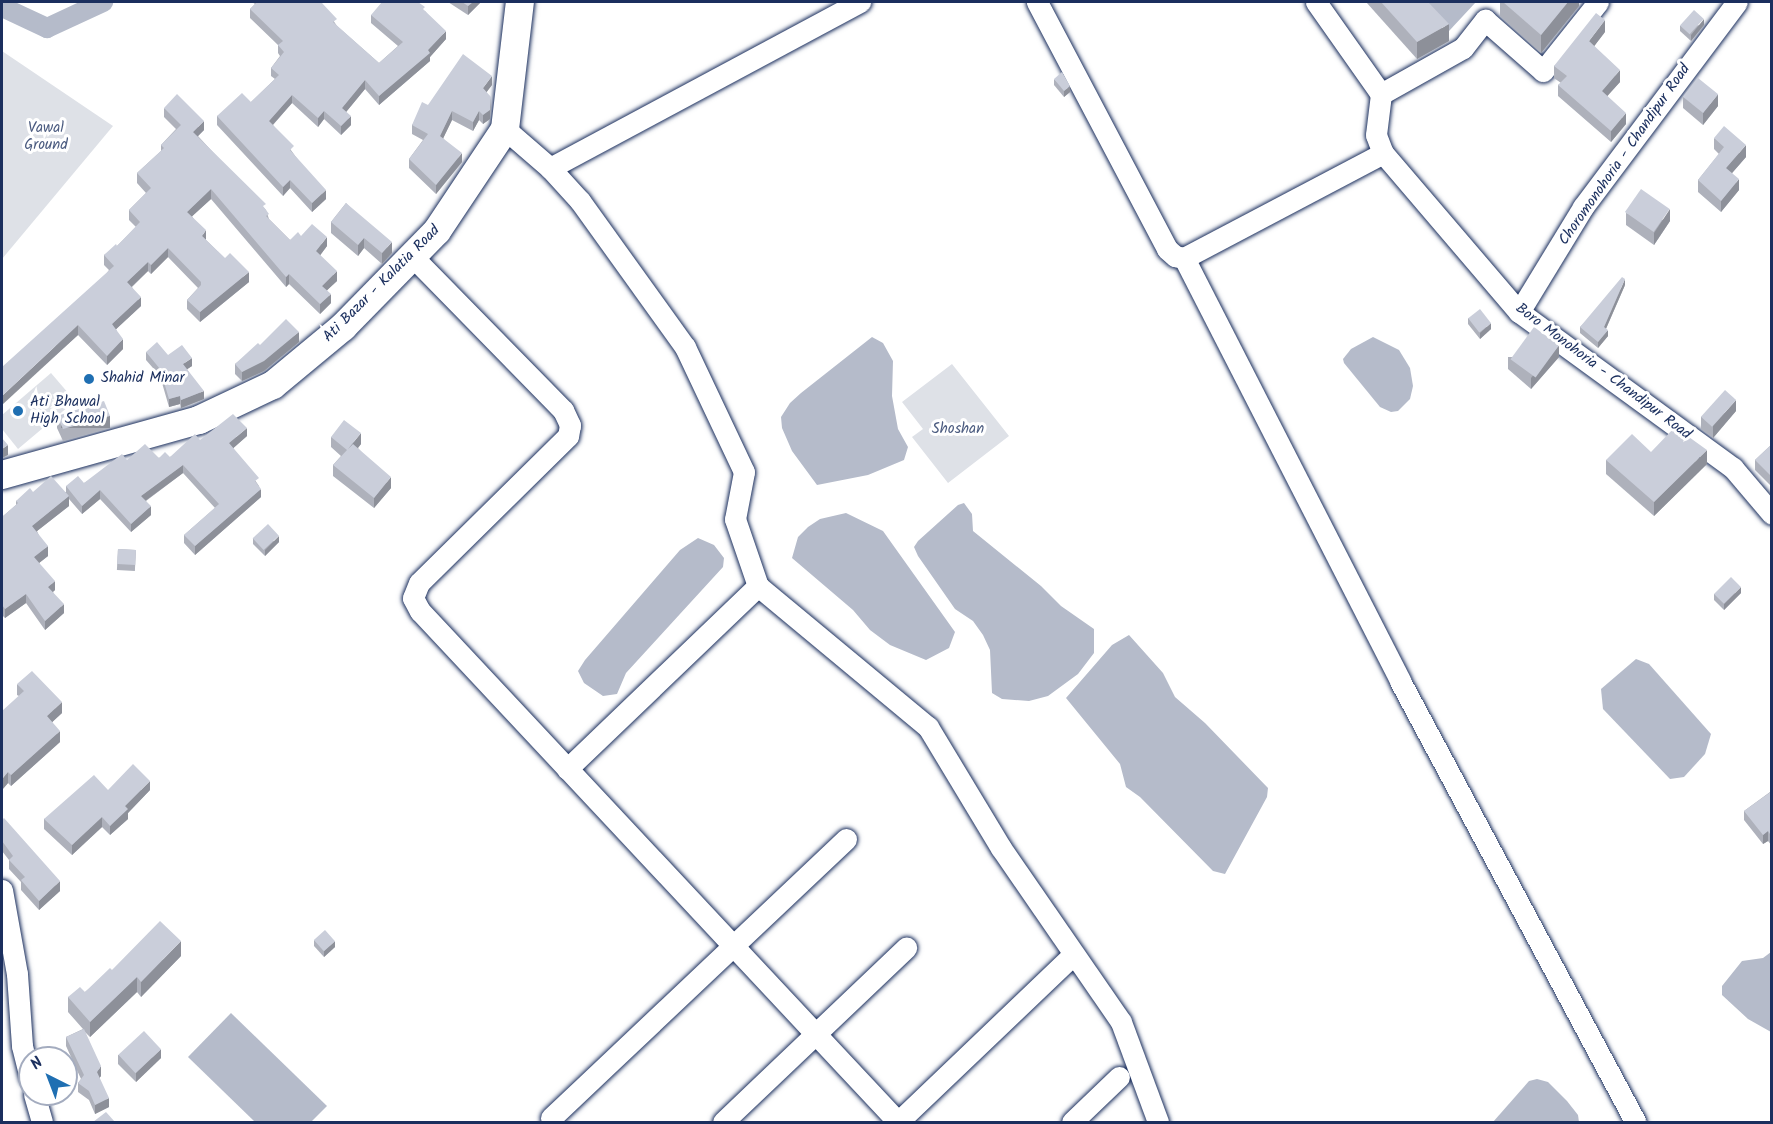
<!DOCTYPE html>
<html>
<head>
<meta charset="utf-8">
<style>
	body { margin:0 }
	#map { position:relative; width:1773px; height:1124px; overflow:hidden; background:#fff; font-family:Kalam,sans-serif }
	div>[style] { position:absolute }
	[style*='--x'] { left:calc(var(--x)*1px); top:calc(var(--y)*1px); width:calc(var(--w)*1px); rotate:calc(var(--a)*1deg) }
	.green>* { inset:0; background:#dee1e7 }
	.water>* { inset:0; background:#b5bbca }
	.canal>* { height:20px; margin:-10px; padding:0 10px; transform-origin:10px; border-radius:10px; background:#b5bbca }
	.roads { filter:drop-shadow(0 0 2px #1b2f5e) drop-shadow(0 0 2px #1b2f5e) }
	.minor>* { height:21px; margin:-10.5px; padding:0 10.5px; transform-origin:10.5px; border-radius:10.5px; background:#fff }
	.secondary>* { height:28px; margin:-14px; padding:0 14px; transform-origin:14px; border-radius:14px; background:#fff }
	.wall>* { inset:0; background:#aeb1bb; transform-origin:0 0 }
	.shaded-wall>* { inset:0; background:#8d9099; transform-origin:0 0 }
	.building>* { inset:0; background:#caceda; transform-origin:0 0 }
	.dots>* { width:16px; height:16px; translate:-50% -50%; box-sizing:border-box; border:3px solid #fff; border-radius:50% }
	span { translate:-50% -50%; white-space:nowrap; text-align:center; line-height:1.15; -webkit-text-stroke:6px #fff; paint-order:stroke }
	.park-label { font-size:15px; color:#4c5c80 }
	.street-label { font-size:15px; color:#1b2f5e }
	.poi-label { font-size:15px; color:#1b2f5e }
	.left { translate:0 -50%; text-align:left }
	.frame { position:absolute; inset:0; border:3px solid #1b2f5e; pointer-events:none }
	.north { position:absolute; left:18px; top:1046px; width:60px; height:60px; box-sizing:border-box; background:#fff; border:2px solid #a4acbf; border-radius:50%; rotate:318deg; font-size:16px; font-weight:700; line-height:24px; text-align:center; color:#1b2f5e }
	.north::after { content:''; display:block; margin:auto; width:21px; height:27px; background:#1f6fb2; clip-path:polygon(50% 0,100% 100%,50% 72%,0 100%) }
</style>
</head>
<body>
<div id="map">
	<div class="green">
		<i style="clip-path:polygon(2px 51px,113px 126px,2px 259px)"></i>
		<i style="clip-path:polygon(952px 364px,1009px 436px,948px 483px,912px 437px,923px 429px,902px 402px)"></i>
		<i style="clip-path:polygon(51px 373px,75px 401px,18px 449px,2px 429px,2px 415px)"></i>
	</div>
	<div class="water">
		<i style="clip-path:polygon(1423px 2px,1476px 2px,1449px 31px)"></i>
		<i style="clip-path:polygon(872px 337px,883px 343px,893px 361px,892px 396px,898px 429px,908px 447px,904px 460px,868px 475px,817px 485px,792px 451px,782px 428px,781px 417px,790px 403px,801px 393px)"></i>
		<i style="clip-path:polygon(1373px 337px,1399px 350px,1410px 368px,1413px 386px,1410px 399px,1398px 411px,1391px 412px,1380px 407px,1344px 363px,1343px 359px,1351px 349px)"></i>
		<i style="clip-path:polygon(964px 503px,972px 514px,973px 531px,1041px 586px,1061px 606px,1094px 629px,1094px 653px,1078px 674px,1048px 696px,1029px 701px,1002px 699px,992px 693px,990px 650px,983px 635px,973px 621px,955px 609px,918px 556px,914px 547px,918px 541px,958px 505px)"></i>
		<i style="clip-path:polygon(846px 513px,883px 531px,955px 632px,949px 648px,926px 660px,890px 645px,870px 630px,853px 610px,792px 558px,798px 537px,808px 527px,820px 519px)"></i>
		<i style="clip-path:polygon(698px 538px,714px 545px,724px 558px,723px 567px,626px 673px,617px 694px,603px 696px,584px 683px,578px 671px,585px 660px,680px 550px)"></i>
		<i style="clip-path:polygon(1129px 635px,1163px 673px,1175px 697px,1205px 723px,1268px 788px,1267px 797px,1225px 874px,1213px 871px,1140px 797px,1126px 787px,1120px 764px,1066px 698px,1112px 645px)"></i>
		<i style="clip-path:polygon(1636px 659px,1649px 664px,1711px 734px,1705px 754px,1684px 777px,1670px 779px,1603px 709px,1601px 689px)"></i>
		<i style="clip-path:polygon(1771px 952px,1772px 1032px,1771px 1032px,1748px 1019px,1722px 995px,1722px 986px,1742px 961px,1763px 958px)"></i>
		<i style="clip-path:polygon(231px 1013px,327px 1106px,311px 1122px,255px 1122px,188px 1057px)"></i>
		<i style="clip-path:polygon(1537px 1079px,1548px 1082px,1567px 1101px,1578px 1115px,1579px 1122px,1493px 1122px,1529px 1081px)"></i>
	</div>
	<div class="canal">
		<i style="--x:2;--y:7;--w:50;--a:25"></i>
		<i style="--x:47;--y:28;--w:62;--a:-24.9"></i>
	</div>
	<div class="roads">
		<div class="minor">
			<i style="--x:1037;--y:2;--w:279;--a:62.2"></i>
			<i style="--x:1167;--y:249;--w:11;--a:41"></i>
			<i style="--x:1175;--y:256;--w:9;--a:13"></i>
			<i style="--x:1184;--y:258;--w:225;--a:-27.8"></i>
			<i style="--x:1316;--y:2;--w:113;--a:54.8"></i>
			<i style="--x:1381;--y:94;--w:41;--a:97"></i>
			<i style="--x:1376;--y:135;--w:19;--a:69"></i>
			<i style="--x:1383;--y:153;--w:209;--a:49.5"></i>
			<i style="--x:1519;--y:312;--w:265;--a:36.1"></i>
			<i style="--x:1733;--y:468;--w:60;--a:49.7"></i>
			<i style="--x:1381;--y:94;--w:94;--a:-29.3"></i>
			<i style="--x:1463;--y:48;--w:36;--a:-52"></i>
			<i style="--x:1485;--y:20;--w:77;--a:41.3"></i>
			<i style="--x:1543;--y:71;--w:88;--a:-51.4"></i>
			<i style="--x:505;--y:129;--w:60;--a:40.9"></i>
			<i style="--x:550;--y:168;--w:45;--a:47.7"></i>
			<i style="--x:580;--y:201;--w:180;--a:54.3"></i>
			<i style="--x:685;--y:347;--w:138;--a:64.7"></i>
			<i style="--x:744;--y:472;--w:48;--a:100.8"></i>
			<i style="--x:735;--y:519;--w:71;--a:71.1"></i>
			<i style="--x:758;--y:586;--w:221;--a:39.7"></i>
			<i style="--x:928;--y:727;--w:141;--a:58.9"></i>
			<i style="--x:1001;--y:848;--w:211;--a:55.4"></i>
			<i style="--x:1121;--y:1022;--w:107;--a:69.7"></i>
			<i style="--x:550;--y:168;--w:352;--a:-28.2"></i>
			<i style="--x:412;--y:256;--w:216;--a:45.6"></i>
			<i style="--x:563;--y:410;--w:17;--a:65"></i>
			<i style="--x:570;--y:425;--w:11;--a:100"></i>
			<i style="--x:568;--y:436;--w:209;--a:135.4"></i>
			<i style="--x:419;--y:583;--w:16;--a:112"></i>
			<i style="--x:413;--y:598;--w:15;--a:62"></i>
			<i style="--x:420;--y:611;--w:700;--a:46.91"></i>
			<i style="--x:1184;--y:258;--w:475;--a:62.9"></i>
			<i style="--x:1400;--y:681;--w:500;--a:61.9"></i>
			<i style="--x:1519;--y:312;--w:123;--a:-58.6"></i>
			<i style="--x:1583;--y:207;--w:256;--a:-53.1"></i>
			<i style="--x:567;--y:769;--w:265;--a:-43.8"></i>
			<i style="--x:2;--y:890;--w:85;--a:79.9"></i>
			<i style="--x:17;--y:974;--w:72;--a:86"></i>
			<i style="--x:22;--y:1046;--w:32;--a:76"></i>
			<i style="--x:34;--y:1094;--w:29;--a:74"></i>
			<i style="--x:551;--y:1118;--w:406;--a:-43.4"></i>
			<i style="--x:723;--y:1122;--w:253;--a:-43.6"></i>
			<i style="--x:898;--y:1122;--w:242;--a:-43.7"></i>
			<i style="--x:1072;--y:1122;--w:65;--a:-43.8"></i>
		</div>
		<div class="secondary">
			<i style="--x:2;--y:475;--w:205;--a:-15.6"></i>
			<i style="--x:199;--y:420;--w:82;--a:-25.3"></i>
			<i style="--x:273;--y:385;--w:91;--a:-39.6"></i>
			<i style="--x:343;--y:327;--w:134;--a:-45.6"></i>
			<i style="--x:437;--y:231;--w:123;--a:-56.3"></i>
			<i style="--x:505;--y:129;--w:128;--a:-83.3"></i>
		</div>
	</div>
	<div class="wall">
		<i style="clip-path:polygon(252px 2px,321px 2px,337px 26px,379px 63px,398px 46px,371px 23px,371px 15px,425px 11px,446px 39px,430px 57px,430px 61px,379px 105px,365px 89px,346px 112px,351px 125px,341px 135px,324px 119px,318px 127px,292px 103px,273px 125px,326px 199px,312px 212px,290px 188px,283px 196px,217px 125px,217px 116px,251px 102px,275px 79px,271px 76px,271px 68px,280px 56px,278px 53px,278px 45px,250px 18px,250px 9px,255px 4px)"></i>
		<i style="clip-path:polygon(448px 2px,481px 2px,468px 15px)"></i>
		<i style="clip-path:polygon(1366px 2px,1428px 2px,1449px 41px,1417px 59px)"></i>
		<i style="clip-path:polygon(1500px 2px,1579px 2px,1579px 6px,1541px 53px,1500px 16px)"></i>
		<i style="clip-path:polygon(1704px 25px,1691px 41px,1680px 31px,1680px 26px)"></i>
		<i style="clip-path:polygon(1605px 32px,1594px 46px,1620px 82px,1607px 96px,1626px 124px,1611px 142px,1558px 96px,1558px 85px,1561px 83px,1554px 78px,1554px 66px)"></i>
		<i style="clip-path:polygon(1054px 79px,1070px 92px,1064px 97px,1054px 85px)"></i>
		<i style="clip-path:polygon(492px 85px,486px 92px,491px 106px,490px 119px,483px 124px,479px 120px,473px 131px,452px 120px,443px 138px,462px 162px,436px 194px,409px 168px,409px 159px,423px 140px,412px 134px,412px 125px,428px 105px)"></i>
		<i style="clip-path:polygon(1683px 97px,1718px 106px,1703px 125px,1683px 108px)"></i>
		<i style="clip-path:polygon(164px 108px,204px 130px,198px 136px,266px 210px,269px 219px,290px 240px,301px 236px,327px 246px,320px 255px,337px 281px,327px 290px,331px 303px,320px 314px,289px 284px,286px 287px,211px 199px,192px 216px,206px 240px,249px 282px,200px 322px,187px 309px,187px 300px,198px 288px,168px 257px,151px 274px,148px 271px,132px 287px,141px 306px,116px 329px,123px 349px,107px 365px,78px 335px,38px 371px,109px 270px,104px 265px,104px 255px,117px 246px,136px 227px,129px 220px,129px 210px,146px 193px,137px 183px,137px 173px,161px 151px,161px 145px,176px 129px,164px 117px)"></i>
		<i style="clip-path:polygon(1714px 138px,1746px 157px,1732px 173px,1739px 190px,1721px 212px,1698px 192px,1698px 180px,1719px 154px,1714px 149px)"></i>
		<i style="clip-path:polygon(346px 203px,392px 253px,382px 264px,364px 248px,358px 256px,331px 233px,331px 222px)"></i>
		<i style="clip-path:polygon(1626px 213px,1670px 221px,1654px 245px,1626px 225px)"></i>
		<i style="clip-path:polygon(1625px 285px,1606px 329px,1608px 336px,1598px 348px,1580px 333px,1580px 327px)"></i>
		<i style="clip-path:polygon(1468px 318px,1491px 329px,1480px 339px,1468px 324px)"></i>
		<i style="clip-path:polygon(299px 342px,264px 371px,242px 381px,235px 374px,235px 364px,260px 345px)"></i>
		<i style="clip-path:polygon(146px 352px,168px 355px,192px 366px,187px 369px,204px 399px,181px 408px,180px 404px,169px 407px,160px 376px,146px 360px)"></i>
		<i style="clip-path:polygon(1508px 357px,1559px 357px,1531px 389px,1508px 369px)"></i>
		<i style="clip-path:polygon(1736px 411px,1713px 438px,1701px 429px,1701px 417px)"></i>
		<i style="clip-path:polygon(57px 416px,110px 428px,63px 441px,57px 428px)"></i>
		<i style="clip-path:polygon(247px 436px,233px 448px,259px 486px,261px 497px,195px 555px,184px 543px,184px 535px,215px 508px,183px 473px,146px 501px,151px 515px,131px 532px,100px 499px,82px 514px,69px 499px,69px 506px,37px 531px,48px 556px,39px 563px,55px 590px,53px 592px,64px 613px,45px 630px,26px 603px,5px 618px,2px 615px,2px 517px,16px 505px,16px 501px,33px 492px,66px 492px,66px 486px,84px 483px,127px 460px,170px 457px,200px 440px)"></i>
		<i style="clip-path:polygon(331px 437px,361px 444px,358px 448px,391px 488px,374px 508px,333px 476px,333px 465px,341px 456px,331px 447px)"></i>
		<i style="clip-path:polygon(1772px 444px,1772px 487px,1755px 470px,1755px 460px)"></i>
		<i style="clip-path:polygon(1651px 452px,1707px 464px,1654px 516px,1606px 474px,1606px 460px)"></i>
		<i style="clip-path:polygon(253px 538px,279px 542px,265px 556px,253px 544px)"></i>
		<i style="left:118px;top:549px;width:18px;height:21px;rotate:3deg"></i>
		<i style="clip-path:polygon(1741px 593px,1724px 610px,1714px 600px,1714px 594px)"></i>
		<i style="clip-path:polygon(17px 684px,62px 713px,52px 722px,60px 742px,11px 786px,8px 783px,2px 790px,19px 696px,17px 695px)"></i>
		<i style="clip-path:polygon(1772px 786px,1772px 846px,1768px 841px,1763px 844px,1744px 820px,1744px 811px,1770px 792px,1770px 787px)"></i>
		<i style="clip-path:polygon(108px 790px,150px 790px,128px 813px,128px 819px,110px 835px,102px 827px,72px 855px,44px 829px,44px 819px)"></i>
		<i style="clip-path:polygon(2px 820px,60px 891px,39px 910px,21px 890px,21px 882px,9px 869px,9px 860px,2px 851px)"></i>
		<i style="clip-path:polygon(314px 940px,335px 947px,324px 957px,314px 946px)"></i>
		<i style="clip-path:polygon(181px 956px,141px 997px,137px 992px,90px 1037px,85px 1032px,101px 1076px,99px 1078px,109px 1107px,95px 1114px,89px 1100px,78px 1092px,78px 1083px,81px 1079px,66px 1046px,66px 1037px,83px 1029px,68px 1012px,68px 997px,85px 992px,112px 970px)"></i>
		<i style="clip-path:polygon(118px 1055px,161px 1058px,136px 1082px,118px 1064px)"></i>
	</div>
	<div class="shaded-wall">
		<i style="clip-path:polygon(473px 2px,481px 2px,468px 15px,468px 6px)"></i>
		<i style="clip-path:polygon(1568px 2px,1579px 2px,1579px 6px,1541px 53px,1541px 35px)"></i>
		<i style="clip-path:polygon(1704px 19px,1704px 25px,1691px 41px,1691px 35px)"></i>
		<i style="clip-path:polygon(1605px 20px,1605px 32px,1589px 53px,1589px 41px)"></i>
		<i style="clip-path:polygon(1449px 24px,1449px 41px,1417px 59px,1417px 42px)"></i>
		<i style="clip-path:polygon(446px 31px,446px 39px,430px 57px,430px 61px,379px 105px,379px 96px,428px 50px)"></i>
		<i style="clip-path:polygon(1620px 70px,1620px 82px,1602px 102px,1602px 91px)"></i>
		<i style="clip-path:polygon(492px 76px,492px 85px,483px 97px,483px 88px)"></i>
		<i style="clip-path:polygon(365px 80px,365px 89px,342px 117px,342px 108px)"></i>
		<i style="clip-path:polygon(1070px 86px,1070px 92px,1064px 97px,1064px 91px)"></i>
		<i style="clip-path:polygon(1718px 94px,1718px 106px,1703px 125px,1703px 113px)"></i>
		<i style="clip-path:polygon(292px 95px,292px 103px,269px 129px,269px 121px)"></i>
		<i style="clip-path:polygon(491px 97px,490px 119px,483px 124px,483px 115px)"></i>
		<i style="clip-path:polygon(324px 111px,324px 119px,318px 127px,318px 118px)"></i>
		<i style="clip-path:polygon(452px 111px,452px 120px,440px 145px,440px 136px)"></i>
		<i style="clip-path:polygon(479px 111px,479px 120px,473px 131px,473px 122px)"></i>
		<i style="clip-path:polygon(1626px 113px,1626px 124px,1611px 142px,1611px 131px)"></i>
		<i style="clip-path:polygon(351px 116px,351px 125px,341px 135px,341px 126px)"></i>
		<i style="clip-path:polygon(204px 121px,204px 130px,193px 141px,193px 132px)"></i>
		<i style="clip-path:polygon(1746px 145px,1746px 157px,1726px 180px,1726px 168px)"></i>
		<i style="clip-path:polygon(462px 153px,462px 162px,436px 194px,436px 185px)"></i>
		<i style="clip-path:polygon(1739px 179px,1739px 190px,1721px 212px,1721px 201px)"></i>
		<i style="clip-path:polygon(290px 180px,290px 188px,283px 196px,283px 187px)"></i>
		<i style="clip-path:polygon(211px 189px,211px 199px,187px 221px,187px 212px)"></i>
		<i style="clip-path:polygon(326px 190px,326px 199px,312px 212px,312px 203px)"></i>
		<i style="clip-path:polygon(1670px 209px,1670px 221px,1654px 245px,1654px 233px)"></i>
		<i style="clip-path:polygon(206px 230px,206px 240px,202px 236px)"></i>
		<i style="clip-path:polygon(327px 237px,327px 246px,316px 261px,316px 251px)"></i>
		<i style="clip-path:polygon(364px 238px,364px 248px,358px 256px,358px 245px)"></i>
		<i style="clip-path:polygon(392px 242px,392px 253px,382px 264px,382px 253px)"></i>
		<i style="clip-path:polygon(168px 248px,168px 257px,151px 274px,151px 265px)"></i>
		<i style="clip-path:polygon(148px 262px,148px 271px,127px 291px,127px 282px)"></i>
		<i style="clip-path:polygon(337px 271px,337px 281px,322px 295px,322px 286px)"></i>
		<i style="clip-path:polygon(249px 272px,249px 282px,200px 322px,200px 312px)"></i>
		<i style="clip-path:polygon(289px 274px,289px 284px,286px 287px,286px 277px)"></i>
		<i style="clip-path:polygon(1625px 279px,1625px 285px,1604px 333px,1604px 327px)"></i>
		<i style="clip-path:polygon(331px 294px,331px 303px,320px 314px,320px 304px)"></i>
		<i style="clip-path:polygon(141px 297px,141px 306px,112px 333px,112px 324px)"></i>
		<i style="clip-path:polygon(1491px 323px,1491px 329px,1480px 339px,1480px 333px)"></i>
		<i style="clip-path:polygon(78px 325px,78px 335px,2px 405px,2px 396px)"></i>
		<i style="clip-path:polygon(1608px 330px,1608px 336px,1598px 348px,1598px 342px)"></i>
		<i style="clip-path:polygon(299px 332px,299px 342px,264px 371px,242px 381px,242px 372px)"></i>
		<i style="clip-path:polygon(123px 339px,123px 349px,107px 365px,107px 356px)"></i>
		<i style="clip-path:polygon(1559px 345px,1559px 357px,1531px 389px,1531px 378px)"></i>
		<i style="clip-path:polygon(192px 358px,192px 366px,183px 372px,183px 364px)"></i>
		<i style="clip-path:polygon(204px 391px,204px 399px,181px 408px,181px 400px)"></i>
		<i style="clip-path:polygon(180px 396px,180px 404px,169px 407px,169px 399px)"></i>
		<i style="clip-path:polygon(1736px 400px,1736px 411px,1713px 438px,1713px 426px)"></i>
		<i style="left:110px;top:416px;width:12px;height:49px;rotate:90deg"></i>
		<i style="clip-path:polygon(247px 428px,247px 436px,229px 452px,229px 443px)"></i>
		<i style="clip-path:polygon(361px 433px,361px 444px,348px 460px,348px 449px)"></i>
		<i style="clip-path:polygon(8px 445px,8px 455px,2px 458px,2px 449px)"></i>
		<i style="clip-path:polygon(1707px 450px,1707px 464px,1654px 516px,1654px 502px)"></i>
		<i style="clip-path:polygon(183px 465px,183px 473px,141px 504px,141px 496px)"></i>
		<i style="clip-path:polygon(391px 477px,391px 488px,374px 508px,374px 498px)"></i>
		<i style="clip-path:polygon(261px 489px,261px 497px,195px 555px,195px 546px)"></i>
		<i style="clip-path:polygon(100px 490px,100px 499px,82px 514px,82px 506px)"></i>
		<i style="clip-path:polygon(69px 496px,69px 506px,32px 535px,32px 526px)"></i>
		<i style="clip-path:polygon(151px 506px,151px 515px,131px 532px,131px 524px)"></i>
		<i style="clip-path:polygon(279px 536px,279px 542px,265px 556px,265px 550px)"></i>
		<i style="clip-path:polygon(48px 546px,48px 556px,34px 567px,34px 557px)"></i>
		<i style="clip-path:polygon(55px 581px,55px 590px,48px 596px,48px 587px)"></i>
		<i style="clip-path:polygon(1741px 587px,1741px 593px,1724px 610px,1724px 604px)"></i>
		<i style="clip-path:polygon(26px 594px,26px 603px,5px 618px,5px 609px)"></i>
		<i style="clip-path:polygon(64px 604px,64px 613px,45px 630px,45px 621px)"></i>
		<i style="clip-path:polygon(62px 702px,62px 713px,47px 727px,47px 716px)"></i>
		<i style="clip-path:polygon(60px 731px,60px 742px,11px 786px,11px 775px)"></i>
		<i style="clip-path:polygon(8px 772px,8px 783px,2px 790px,2px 779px)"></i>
		<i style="clip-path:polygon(150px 781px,150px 790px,128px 813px,128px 819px,110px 835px,110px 826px,125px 806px)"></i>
		<i style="clip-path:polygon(102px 817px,102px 827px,72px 855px,72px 845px)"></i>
		<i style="clip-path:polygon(1768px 831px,1768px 841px,1763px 844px,1763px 835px)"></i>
		<i style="clip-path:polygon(60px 881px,60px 891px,39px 910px,39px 901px)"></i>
		<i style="clip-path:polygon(181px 941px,181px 956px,141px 997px,141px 982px)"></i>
		<i style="clip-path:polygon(335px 941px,335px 947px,324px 957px,324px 951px)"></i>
		<i style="clip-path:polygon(137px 977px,137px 992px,90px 1037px,90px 1022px)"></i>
		<i style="clip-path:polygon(161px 1049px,161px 1058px,136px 1082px,136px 1073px)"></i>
		<i style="clip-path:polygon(101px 1066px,101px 1076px,97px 1081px,97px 1072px)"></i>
		<i style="clip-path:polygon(109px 1098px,109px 1107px,95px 1114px,95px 1105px)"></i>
	</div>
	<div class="building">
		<i style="clip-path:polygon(257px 2px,321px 2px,337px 19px,333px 22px,379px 63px,403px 42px,371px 15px,382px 2px,418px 2px,425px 7px,423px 9px,446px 31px,428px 50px,430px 53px,379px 96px,365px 80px,342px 108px,351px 116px,341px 126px,324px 111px,318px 118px,292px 95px,269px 121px,294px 146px,290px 150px,326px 190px,312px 203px,290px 180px,283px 187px,217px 116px,242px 93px,251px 102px,279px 75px,271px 68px,284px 52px,278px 45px,283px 41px,250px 9px)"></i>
		<i style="clip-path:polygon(462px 2px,473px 2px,468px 6px)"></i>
		<i style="clip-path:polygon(1381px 2px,1428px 2px,1449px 24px,1417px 42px)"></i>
		<i style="clip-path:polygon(1503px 2px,1568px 2px,1541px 35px)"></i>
		<i style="left:1694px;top:10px;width:13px;height:21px;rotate:42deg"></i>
		<i style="clip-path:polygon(1596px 13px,1605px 20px,1589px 41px,1620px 70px,1602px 91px,1626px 113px,1611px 131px,1558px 85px,1567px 76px,1554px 66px)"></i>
		<i style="clip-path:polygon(463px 54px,492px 76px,483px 88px,491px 97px,490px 110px,483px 115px,479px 111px,473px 122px,452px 111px,440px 136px,462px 153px,436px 185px,409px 159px,428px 134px,412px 125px,422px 102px,428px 105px)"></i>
		<i style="clip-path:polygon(1062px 72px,1070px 86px,1064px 91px,1054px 79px)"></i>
		<i style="left:1698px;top:78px;width:26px;height:24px;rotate:39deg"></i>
		<i style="clip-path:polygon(177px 94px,204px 121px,193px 132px,266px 204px,263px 206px,269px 214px,266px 216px,290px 240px,298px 232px,301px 236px,312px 224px,327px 237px,316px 251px,337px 271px,322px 286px,331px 294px,320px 304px,289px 274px,286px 277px,211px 189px,187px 212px,206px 230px,202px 236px,225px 258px,230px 253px,249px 272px,200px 312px,187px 300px,201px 285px,201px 282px,168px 248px,151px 265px,148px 262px,127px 282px,141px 297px,112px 324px,123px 339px,107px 356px,78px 325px,2px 396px,2px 367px,114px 266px,104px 255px,116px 244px,117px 246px,140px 222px,129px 210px,151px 188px,137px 173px,164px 148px,161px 145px,181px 125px,164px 108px)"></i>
		<i style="clip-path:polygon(1724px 126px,1746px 145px,1726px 168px,1739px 179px,1721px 201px,1698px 180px,1724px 147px,1714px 138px)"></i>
		<i style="left:1641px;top:189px;width:35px;height:28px;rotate:35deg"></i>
		<i style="clip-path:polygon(346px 203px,392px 242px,382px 253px,364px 238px,358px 245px,331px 222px)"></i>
		<i style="clip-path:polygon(1622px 277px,1625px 279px,1604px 327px,1608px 330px,1598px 342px,1580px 327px)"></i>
		<i style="left:1480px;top:309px;width:18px;height:15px;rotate:52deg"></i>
		<i style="clip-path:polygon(286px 319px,299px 332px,264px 361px,242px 372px,235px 364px,258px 343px,260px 345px)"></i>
		<i style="left:1534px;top:327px;width:31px;height:40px;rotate:36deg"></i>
		<i style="clip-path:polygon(157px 342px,168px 355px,182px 345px,192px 358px,183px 364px,204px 391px,181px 400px,180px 396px,169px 399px,160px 369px,146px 352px)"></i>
		<i style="left:1725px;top:390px;width:15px;height:36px;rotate:42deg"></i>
		<i style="clip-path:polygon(104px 401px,110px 416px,63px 429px,57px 416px)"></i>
		<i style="clip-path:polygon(233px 414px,247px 428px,229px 443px,259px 478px,255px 481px,261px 489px,195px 546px,184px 535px,219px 504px,183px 465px,141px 496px,151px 506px,131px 524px,100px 490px,82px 506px,66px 486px,78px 476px,84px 483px,122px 454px,127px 460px,145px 444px,159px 458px,165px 452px,170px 457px,195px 434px,200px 440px)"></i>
		<i style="clip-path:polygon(344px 420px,361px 433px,348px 449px,353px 444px,391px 477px,374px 498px,333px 465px,347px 450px,331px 437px)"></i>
		<i style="clip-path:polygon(1675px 427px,1707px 450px,1654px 502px,1606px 460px,1632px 434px,1651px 452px)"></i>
		<i style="clip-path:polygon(2px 438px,8px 445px,2px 449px)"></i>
		<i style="clip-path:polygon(1772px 444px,1772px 477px,1755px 460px)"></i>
		<i style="clip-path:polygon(51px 476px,69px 496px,32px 526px,48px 546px,34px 557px,55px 581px,48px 587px,64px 604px,45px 621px,26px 594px,5px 609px,2px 605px,2px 517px,18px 503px,16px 501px,30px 488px,33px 492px)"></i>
		<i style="left:268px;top:524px;width:16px;height:21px;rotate:47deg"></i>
		<i style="left:118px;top:549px;width:18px;height:15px;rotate:3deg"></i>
		<i style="left:1731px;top:577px;width:14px;height:24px;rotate:45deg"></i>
		<i style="clip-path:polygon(32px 671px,62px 702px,47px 716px,60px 731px,11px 775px,8px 772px,2px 779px,2px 711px,24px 691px,17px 684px)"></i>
		<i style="clip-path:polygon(133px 764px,150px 781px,125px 806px,128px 809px,110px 826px,102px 817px,72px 845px,44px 819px,94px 775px,108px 790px)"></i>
		<i style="clip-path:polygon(1772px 791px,1772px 837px,1768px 831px,1763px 835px,1744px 811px)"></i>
		<i style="clip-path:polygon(4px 818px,60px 881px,39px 901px,21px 880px,25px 877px,9px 860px,13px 856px,2px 841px,2px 820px)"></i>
		<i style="clip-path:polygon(160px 921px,181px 941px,141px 982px,137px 977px,90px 1022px,68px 997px,80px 987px,85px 992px,110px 968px,112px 970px)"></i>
		<i style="left:325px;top:930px;width:15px;height:15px;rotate:48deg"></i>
		<i style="clip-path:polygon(84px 1029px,101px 1066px,97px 1072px,109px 1098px,95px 1105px,89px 1091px,78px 1083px,84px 1075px,66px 1037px)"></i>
		<i style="left:144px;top:1031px;width:25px;height:35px;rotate:47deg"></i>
		<i style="clip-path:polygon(106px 1112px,115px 1122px,93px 1122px)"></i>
	</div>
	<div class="dots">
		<i style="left:89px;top:379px;background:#1f6fb2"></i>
		<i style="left:18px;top:411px;background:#1f6fb2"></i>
	</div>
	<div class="park-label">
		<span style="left:46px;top:137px">Vawal<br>Ground</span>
		<span style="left:958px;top:430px">Shoshan</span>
	</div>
	<div class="street-label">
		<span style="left:1625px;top:155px;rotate:-55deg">Choromonohoria - Chandipur Road</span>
		<span style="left:382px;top:284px;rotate:-45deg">Ati Bazar - Kalatia Road</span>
		<span style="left:1603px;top:372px;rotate:37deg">Boro Monohoria - Chandipur Road</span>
	</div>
	<div class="poi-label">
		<span class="left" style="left:101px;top:379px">Shahid Minar</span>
		<span class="left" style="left:30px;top:411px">Ati Bhawal<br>High School</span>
	</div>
	<div class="frame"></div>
	<div class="north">N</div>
</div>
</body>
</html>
